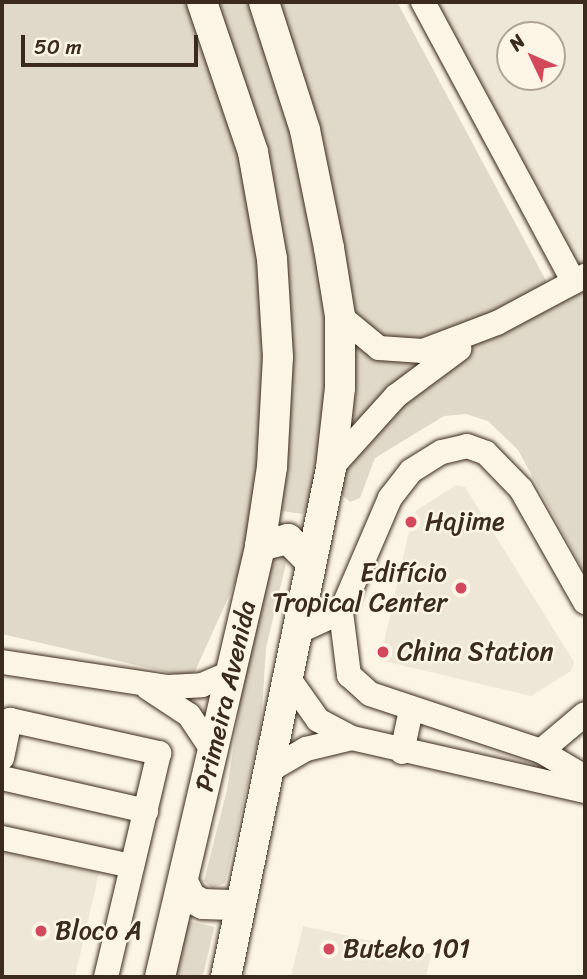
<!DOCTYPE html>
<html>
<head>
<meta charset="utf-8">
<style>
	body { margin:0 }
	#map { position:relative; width:587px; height:979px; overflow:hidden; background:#fcf5e5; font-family:Sriracha,sans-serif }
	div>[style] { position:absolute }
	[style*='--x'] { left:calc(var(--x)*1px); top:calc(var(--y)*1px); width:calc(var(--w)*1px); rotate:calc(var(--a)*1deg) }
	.built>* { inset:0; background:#eee6d6 }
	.green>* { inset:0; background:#e0d8c8; transform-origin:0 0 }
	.roads { filter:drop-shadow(0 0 2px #3b2a1e) drop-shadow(0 0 2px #3b2a1e) }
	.minor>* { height:24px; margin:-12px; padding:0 12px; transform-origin:12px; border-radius:12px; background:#fcf5e5 }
	.major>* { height:30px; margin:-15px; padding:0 15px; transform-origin:15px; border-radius:15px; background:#fcf5e5 }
	.dots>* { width:19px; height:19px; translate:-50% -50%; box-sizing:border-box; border:4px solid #fcf5e5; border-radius:50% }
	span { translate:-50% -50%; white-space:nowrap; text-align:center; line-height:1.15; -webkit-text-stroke:5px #fcf5e5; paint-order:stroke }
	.poi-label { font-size:26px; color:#3b2a1e }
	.left { translate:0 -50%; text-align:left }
	.right { translate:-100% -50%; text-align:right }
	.street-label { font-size:26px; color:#3b2a1e }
	.frame { position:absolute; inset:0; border:4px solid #3b2a1e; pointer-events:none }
	.north { position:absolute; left:496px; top:21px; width:70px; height:70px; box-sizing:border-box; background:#fcf5e5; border:2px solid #afa495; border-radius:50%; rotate:314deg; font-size:19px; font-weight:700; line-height:28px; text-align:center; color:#3b2a1e }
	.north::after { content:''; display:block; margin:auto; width:24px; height:32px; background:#d1495b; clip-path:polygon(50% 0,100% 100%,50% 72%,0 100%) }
	.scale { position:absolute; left:21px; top:35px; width:177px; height:32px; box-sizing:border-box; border:4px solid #3b2a1e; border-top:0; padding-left:9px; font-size:21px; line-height:24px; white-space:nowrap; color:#3b2a1e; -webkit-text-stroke:5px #fcf5e5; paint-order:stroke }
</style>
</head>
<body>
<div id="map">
	<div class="built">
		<i style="clip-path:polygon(evenodd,408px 2px,585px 2px,585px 269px,557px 285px,408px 2px,510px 35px,552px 35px,552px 77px,510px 77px,510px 35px)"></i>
		<i style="clip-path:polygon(456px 485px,465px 487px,574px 662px,571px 671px,531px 696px,380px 660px,412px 518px,417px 510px)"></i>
		<i style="clip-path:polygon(2px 851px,99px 873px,75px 977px,2px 977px)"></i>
		<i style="clip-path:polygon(303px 926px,431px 954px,426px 977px,291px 977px)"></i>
	</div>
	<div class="green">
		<i style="clip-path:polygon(2px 2px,397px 2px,551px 290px,430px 361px,354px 422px,303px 514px,268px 509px,192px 678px,2px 634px)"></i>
		<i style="clip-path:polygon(585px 287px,585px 573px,518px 450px,488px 421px,466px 414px,444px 416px,375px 458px,360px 498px,350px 502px,341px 494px,342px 471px,374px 422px,466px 349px)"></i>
		<i style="clip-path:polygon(288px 555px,266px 648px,261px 725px,225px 883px,212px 888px,204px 881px,227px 790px,249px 644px,268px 556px)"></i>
		<i style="left:184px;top:920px;width:31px;height:58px;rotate:13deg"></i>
	</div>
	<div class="roads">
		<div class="minor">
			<i style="--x:423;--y:2;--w:318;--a:61.7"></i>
			<i style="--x:340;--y:316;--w:50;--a:39.4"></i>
			<i style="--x:379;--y:348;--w:44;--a:3.9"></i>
			<i style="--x:423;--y:351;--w:79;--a:-20.7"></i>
			<i style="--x:497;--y:323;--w:100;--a:-28.1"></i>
			<i style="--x:331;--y:468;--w:97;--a:-47.9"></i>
			<i style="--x:396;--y:396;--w:79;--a:-36.7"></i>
			<i style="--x:341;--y:612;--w:64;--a:82.8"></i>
			<i style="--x:349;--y:675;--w:28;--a:42"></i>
			<i style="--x:370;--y:694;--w:180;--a:18.4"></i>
			<i style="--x:541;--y:751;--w:51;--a:30.6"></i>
			<i style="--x:295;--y:633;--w:51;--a:-24.5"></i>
			<i style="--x:341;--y:612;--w:124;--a:-66.7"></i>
			<i style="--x:390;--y:498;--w:34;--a:-52"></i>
			<i style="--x:411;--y:471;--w:36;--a:-32"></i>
			<i style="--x:442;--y:452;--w:26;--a:-13"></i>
			<i style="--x:467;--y:446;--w:20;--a:20"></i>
			<i style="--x:486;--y:453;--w:50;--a:45.8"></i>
			<i style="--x:521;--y:489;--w:130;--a:60.5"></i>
			<i style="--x:2;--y:662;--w:168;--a:8.6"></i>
			<i style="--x:168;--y:687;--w:34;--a:-3"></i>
			<i style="--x:202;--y:685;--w:33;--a:-23"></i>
			<i style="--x:289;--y:679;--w:50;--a:54.7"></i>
			<i style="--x:318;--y:720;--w:38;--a:28"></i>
			<i style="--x:352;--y:738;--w:239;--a:12.8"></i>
			<i style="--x:148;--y:688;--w:49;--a:33.4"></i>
			<i style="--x:189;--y:715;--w:43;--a:56.3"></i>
			<i style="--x:541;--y:751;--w:57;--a:-40.1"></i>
			<i style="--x:402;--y:752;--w:43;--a:-77.9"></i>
			<i style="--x:2;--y:758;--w:39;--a:-78"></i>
			<i style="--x:10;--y:720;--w:153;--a:12.5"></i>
			<i style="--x:159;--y:753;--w:230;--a:103.3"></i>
			<i style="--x:270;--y:770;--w:42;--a:-30.3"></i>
			<i style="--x:306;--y:749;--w:47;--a:-13.4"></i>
			<i style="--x:2;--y:778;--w:148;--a:12.9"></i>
			<i style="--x:2;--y:838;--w:133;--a:12.2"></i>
		</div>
		<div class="major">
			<i style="--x:260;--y:546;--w:29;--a:-14"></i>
			<i style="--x:288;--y:539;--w:30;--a:45"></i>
			<i style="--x:183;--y:882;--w:18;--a:63"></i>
			<i style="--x:191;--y:898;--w:13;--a:27"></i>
			<i style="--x:203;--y:904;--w:35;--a:2"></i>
			<i style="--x:160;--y:977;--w:442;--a:-76.9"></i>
			<i style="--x:260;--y:546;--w:80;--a:-81.4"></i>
			<i style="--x:272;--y:467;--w:110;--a:-86.9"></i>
			<i style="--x:278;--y:357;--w:98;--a:-93.5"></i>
			<i style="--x:272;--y:259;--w:109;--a:-100.1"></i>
			<i style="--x:253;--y:152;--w:158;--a:-108.8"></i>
			<i style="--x:226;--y:977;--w:520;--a:-78.34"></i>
			<i style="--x:331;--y:468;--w:81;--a:-83.6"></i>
			<i style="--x:340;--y:388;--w:72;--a:-90"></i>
			<i style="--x:340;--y:316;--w:69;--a:-99.2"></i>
			<i style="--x:329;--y:248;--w:120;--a:-101.5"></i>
			<i style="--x:305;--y:130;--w:134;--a:-107.8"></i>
		</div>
	</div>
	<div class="dots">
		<i style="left:411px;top:522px;background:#d1495b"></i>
		<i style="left:461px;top:588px;background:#d1495b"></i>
		<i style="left:383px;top:652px;background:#d1495b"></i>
		<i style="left:41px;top:931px;background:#d1495b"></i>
		<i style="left:329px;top:949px;background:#d1495b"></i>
	</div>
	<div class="poi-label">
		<span class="left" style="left:425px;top:522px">Hajime</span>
		<span class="right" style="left:447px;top:588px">Edifício<br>Tropical Center</span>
		<span class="left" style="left:397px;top:652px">China Station</span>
		<span class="left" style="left:55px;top:931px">Bloco A</span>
		<span class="left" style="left:343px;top:949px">Buteko 101</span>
	</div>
	<div class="street-label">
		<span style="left:226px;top:696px;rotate:-77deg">Primeira Avenida</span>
	</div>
	<div class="frame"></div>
	<div class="north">N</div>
	<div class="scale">50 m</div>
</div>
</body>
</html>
